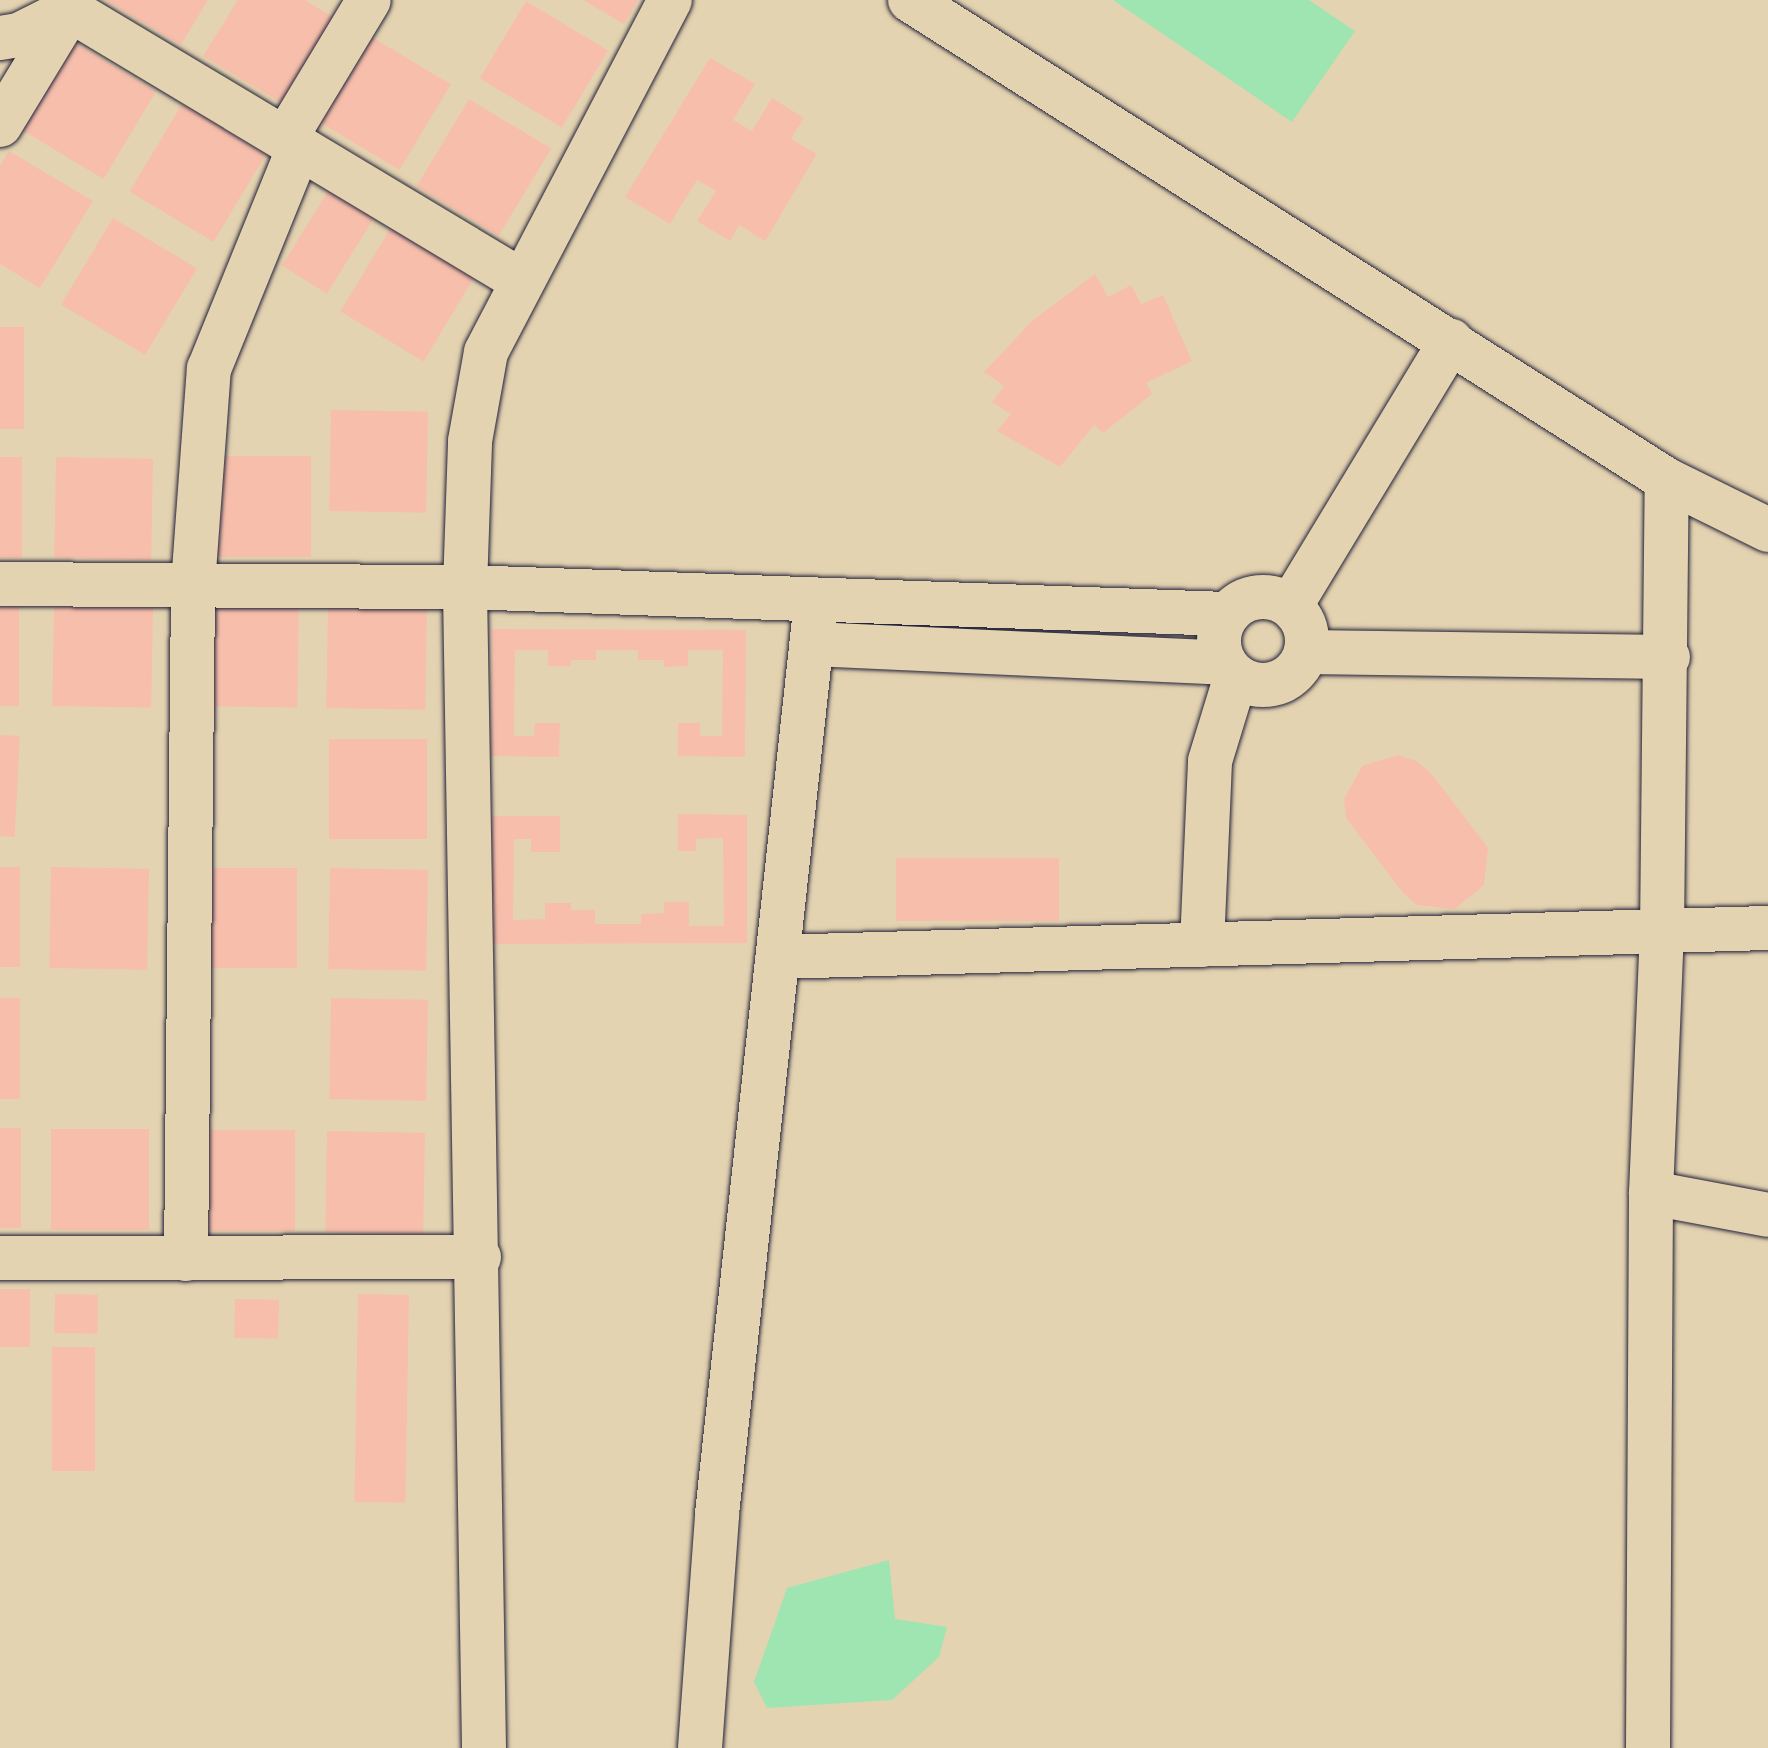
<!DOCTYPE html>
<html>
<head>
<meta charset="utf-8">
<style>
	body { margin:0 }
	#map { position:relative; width:1768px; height:1748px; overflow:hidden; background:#e4d3b0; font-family:Delius,sans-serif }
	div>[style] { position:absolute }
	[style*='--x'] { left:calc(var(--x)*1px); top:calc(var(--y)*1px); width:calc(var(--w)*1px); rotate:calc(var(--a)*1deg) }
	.green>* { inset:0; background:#9ee5b2 }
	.building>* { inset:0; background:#f7bfab; transform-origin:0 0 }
	.roads { filter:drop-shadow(0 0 2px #22223b) drop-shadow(0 0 2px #22223b) }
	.minor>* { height:44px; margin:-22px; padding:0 22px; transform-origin:22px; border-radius:22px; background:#e4d3b0 }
	.minor>.ring { margin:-22px; padding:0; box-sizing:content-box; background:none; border:44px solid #e4d3b0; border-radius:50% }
	span { translate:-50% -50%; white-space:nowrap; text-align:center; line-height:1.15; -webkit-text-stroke:6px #e4d3b0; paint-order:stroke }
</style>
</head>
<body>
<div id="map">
	<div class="green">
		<i style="clip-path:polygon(1113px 0,1309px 0,1355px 31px,1292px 122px)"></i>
		<i style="clip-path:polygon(889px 1560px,895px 1619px,947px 1627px,939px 1657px,892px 1700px,767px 1708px,754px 1682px,787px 1588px)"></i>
	</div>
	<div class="building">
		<i style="clip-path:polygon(105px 0,208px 0,181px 45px)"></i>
		<i style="clip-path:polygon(238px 0,305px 0,334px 18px,282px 103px,203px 56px)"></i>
		<i style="clip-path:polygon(583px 0,638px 0,624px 24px)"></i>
		<i style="left:526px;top:1px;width:96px;height:90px;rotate:31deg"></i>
		<i style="left:372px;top:37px;width:92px;height:100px;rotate:31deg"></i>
		<i style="left:72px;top:41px;width:98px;height:102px;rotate:31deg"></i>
		<i style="clip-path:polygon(710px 58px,755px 84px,733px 120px,752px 131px,772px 98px,804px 118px,791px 139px,817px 154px,765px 241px,739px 225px,730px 241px,697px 221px,716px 191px,697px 180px,670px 224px,625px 197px)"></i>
		<i style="left:469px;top:99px;width:96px;height:102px;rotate:31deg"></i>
		<i style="left:182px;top:104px;width:98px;height:102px;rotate:31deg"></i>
		<i style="clip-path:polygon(9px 151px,93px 201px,40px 288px,0 264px,0 166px)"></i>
		<i style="left:329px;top:190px;width:53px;height:89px;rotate:32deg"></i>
		<i style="left:113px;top:218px;width:98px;height:101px;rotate:31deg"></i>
		<i style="left:393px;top:224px;width:97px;height:102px;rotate:31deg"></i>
		<i style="clip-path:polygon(1095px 274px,1108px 297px,1131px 285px,1141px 304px,1163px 295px,1192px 361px,1146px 383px,1152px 394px,1103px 433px,1094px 425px,1060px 467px,997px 431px,1011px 414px,992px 402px,1004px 386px,984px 372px,1033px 320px)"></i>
		<i style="left:0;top:327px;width:24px;height:102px"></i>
		<i style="left:331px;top:410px;width:97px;height:101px;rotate:1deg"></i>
		<i style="left:212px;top:456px;width:99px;height:101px"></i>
		<i style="left:0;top:457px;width:22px;height:101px"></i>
		<i style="left:56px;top:457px;width:97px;height:101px;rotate:1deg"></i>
		<i style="left:0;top:605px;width:19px;height:101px"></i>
		<i style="left:54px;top:605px;width:99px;height:101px;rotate:1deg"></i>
		<i style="left:201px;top:605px;width:98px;height:101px;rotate:1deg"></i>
		<i style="left:328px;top:607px;width:99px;height:101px;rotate:1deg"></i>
		<i style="clip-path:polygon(492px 629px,746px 630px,745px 757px,678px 756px,678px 723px,700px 723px,700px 736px,722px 736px,723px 650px,688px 650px,688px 666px,664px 667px,664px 660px,638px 660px,638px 650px,596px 650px,596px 660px,571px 660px,571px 666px,548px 666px,548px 650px,515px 650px,514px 736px,534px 736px,535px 723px,560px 723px,559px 757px,491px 756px)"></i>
		<i style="left:0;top:735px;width:20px;height:101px;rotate:3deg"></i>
		<i style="left:329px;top:739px;width:98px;height:100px"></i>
		<i style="clip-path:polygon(1398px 755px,1416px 761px,1431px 773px,1488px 848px,1484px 885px,1455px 909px,1417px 905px,1403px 893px,1346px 818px,1344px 799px,1362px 766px)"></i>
		<i style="clip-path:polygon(678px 814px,747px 815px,747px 943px,492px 944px,492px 816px,560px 816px,560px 852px,531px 852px,531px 839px,514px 839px,513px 920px,545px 919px,545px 903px,571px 903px,571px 910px,595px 910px,595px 924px,641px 924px,641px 914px,664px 913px,664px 902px,689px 902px,689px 926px,724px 926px,723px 838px,696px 839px,696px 851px,678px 851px)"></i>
		<i style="left:896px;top:858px;width:163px;height:63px"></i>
		<i style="left:0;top:867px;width:20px;height:100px"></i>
		<i style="left:51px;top:867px;width:98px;height:101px;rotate:1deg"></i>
		<i style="left:198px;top:868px;width:99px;height:100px"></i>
		<i style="left:330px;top:868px;width:98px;height:101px;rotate:1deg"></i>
		<i style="left:0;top:998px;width:20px;height:101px"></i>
		<i style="left:331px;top:998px;width:97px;height:101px;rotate:1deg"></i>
		<i style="left:0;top:1128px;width:21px;height:100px"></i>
		<i style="left:51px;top:1129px;width:98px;height:101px"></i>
		<i style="left:198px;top:1130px;width:97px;height:101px"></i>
		<i style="left:327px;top:1131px;width:98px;height:101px;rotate:1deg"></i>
		<i style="left:0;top:1289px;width:30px;height:58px"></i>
		<i style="left:55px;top:1294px;width:43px;height:39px;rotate:1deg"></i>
		<i style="left:358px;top:1294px;width:51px;height:208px;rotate:1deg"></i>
		<i style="left:235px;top:1299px;width:44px;height:39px;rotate:1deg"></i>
		<i style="left:52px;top:1347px;width:43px;height:124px"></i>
	</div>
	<div class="roads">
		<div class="minor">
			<i style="--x:910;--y:0;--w:896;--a:32.38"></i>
			<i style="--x:1667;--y:480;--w:113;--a:26.3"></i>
			<i style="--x:0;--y:38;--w:19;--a:-9"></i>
			<i style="--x:19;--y:35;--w:58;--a:-26.6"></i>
			<i style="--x:0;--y:125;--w:135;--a:-58.7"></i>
			<i style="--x:70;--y:10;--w:527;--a:30.95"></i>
			<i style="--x:285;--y:139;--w:162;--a:-58.9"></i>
			<i style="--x:0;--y:584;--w:465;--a:0.4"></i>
			<i style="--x:465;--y:587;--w:763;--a:2.03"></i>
			<i class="ring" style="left:1219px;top:597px;width:44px;height:44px"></i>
			<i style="--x:1291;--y:605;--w:309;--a:-58.8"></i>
			<i style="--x:812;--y:644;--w:413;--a:2.6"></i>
			<i style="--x:1306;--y:652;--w:362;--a:0.8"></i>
			<i style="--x:1202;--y:945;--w:184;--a:-87.5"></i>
			<i style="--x:1210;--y:761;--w:89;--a:-73"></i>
			<i style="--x:778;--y:957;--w:990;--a:-1.68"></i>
			<i style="--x:1651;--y:1193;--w:119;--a:10.6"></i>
			<i style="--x:0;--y:1258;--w:479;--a:-0.1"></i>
			<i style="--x:186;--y:1259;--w:674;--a:-89.4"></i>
			<i style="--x:193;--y:585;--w:217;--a:-85.8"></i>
			<i style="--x:209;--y:369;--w:240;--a:-67.9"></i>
			<i style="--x:484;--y:1748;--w:1161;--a:-90.94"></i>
			<i style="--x:465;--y:587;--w:146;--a:-88"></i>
			<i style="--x:470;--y:441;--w:90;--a:-79.8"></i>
			<i style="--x:486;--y:352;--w:397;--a:-62.4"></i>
			<i style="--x:700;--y:1748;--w:235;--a:-85.8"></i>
			<i style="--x:717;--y:1514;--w:918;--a:-83.81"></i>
			<i style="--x:1648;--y:1748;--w:555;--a:-89.69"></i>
			<i style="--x:1651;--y:1193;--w:260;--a:-87.6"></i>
			<i style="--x:1662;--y:933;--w:453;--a:-89.4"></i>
		</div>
	</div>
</div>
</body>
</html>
